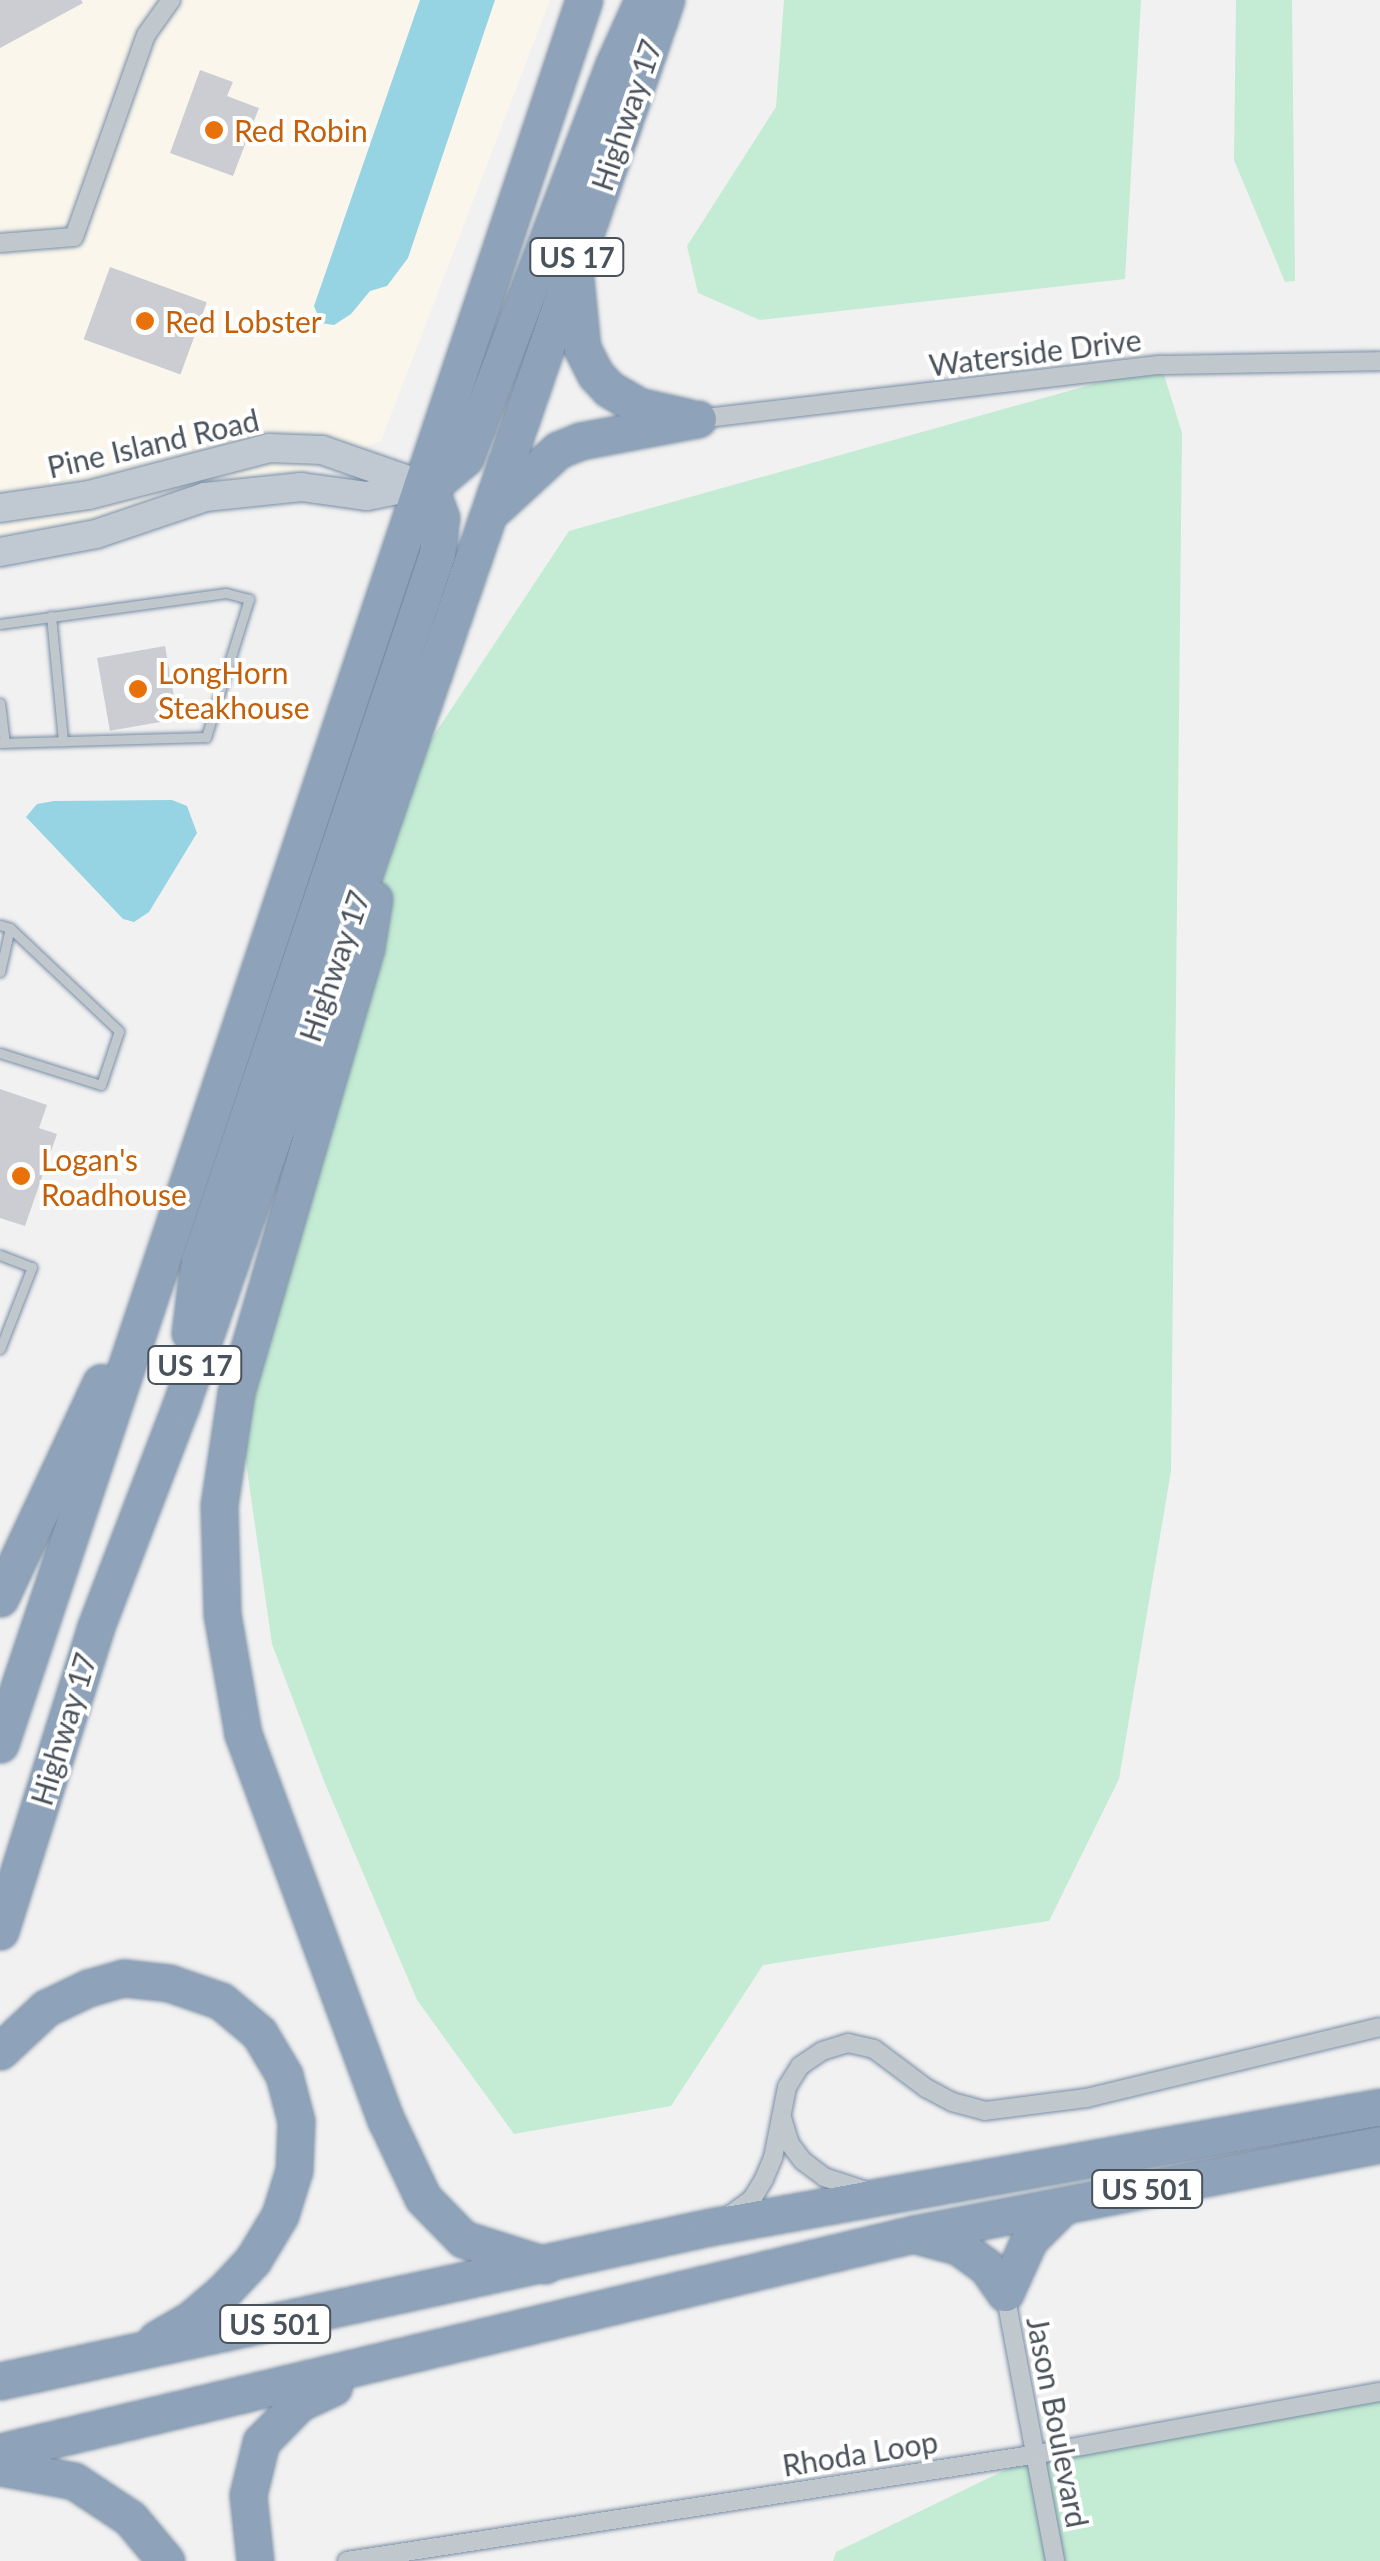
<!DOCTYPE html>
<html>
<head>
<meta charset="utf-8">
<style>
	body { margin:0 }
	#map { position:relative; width:1380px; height:2561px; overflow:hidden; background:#f2f1f1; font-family:Lato,sans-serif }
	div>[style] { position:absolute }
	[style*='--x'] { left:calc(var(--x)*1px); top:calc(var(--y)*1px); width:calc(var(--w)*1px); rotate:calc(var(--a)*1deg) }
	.commercial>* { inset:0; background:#faf6ec }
	.green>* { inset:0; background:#c4ebd3 }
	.water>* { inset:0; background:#96d3e3 }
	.building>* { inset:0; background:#cbcdd2; transform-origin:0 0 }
	.roads { filter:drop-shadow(0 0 2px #798ea5) drop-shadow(0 0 2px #798ea5) }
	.lane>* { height:9px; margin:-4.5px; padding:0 4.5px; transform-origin:4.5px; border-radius:4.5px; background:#c0c8cd }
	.street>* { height:18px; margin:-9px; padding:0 9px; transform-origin:9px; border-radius:9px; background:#c0c8cd }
	.secondary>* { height:28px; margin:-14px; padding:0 14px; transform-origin:14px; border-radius:14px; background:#c0c9d2 }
	.highway>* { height:35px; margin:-17.5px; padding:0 17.5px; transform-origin:17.5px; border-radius:17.5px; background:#8ea3b9 }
	.dots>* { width:28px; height:28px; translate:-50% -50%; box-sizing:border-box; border:5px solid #fff; border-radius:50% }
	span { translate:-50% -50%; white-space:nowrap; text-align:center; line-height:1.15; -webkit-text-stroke:8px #fff; paint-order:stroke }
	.shield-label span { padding:2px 8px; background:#fff; border:2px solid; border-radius:8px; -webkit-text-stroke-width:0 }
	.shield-label { font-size:28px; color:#4a535c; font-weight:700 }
	.street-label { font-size:30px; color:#4a535c }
	.food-label { font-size:30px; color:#c56008 }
	.left { translate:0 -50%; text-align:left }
</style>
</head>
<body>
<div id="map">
	<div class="commercial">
		<i style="clip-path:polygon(0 0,550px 0,381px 441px,252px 490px,0 552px)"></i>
	</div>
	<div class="green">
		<i style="clip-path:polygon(784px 0,1141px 0,1125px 279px,760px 320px,698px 293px,687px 246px,776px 107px)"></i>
		<i style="clip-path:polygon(1236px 0,1292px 0,1295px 281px,1285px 282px,1234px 160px)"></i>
		<i style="clip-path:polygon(1161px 365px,1182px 433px,1171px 1471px,1119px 1779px,1049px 1921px,763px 1965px,671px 2106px,514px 2134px,417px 2000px,324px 1781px,272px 1644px,236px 1393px,391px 800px,569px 531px)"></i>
		<i style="clip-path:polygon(1380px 2392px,1380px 2561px,833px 2561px,836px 2552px,1038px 2454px)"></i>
	</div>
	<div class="water">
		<i style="clip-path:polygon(420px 0,495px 0,408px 258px,387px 286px,370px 291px,351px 314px,334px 325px,321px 323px,314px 306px)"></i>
		<i style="clip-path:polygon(172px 800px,187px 806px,197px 833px,149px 912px,134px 922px,123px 919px,26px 817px,37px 804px,54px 801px)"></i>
	</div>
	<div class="building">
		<i style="clip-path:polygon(0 0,81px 0,83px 3px,0 48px)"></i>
		<i style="clip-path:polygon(200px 70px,233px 82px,227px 96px,259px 108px,233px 176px,170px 153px)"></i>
		<i style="left:110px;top:267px;width:103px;height:77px;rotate:20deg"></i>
		<i style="left:165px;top:646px;width:74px;height:69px;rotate:80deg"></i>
		<i style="clip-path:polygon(0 1089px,47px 1105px,39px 1128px,57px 1134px,25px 1226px,0 1218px)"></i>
	</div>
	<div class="roads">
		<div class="lane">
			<i style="--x:51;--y:616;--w:126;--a:84.5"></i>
			<i style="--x:0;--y:624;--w:228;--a:-7.8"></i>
			<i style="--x:226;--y:593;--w:24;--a:15"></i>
			<i style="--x:249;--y:599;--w:145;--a:107.3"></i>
			<i style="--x:206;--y:737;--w:206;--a:178.3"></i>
			<i style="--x:0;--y:703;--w:39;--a:83"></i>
			<i style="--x:0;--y:925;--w:10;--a:17"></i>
			<i style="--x:10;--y:928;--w:150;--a:43.4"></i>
			<i style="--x:119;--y:1031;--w:57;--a:108.4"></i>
			<i style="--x:101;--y:1085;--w:106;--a:-162.4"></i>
			<i style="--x:0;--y:972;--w:45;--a:-77.2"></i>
			<i style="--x:0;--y:1255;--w:34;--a:21"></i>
			<i style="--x:32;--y:1267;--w:88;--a:111.3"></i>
		</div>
		<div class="street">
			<i style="--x:0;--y:243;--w:74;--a:-4.6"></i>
			<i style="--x:74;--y:237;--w:214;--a:-70.4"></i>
			<i style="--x:146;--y:35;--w:43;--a:-54.5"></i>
			<i style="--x:698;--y:419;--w:466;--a:-6.7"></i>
			<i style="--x:1161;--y:365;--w:219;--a:-1"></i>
			<i style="--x:782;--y:2118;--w:27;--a:73"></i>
			<i style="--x:790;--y:2144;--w:21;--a:53"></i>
			<i style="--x:803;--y:2161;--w:26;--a:37"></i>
			<i style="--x:824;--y:2177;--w:44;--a:18.4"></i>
			<i style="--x:730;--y:2215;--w:27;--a:-36"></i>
			<i style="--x:752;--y:2199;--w:23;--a:-59"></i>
			<i style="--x:764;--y:2179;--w:23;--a:-67"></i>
			<i style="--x:773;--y:2158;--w:72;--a:-78.8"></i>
			<i style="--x:787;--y:2087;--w:25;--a:-58"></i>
			<i style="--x:800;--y:2066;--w:27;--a:-34"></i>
			<i style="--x:822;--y:2051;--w:27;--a:-17"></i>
			<i style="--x:848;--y:2043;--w:27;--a:13"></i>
			<i style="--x:874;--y:2049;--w:65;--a:36.9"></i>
			<i style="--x:926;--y:2088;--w:30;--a:28"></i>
			<i style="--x:952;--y:2102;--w:34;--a:15"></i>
			<i style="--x:985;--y:2111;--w:103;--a:-7.3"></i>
			<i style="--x:1087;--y:2098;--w:301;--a:-13.6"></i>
			<i style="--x:1005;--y:2293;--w:273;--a:79.4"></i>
			<i style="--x:347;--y:2561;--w:699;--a:-8.8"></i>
			<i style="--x:1038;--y:2454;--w:348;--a:-10.3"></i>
		</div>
		<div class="secondary">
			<i style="--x:0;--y:508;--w:90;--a:-8.3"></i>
			<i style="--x:89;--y:495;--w:186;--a:-14.6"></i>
			<i style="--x:269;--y:448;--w:53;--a:2.2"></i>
			<i style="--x:322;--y:450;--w:106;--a:19.3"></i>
			<i style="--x:0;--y:552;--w:98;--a:-10.6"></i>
			<i style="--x:96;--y:534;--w:115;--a:-18.7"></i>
			<i style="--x:205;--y:497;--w:97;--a:-5.9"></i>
			<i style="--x:301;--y:487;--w:67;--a:7.8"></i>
			<i style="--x:367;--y:496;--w:56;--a:-11.3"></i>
		</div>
		<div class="highway">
			<i style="--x:575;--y:278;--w:70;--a:84.3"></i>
			<i style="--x:582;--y:348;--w:30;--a:63"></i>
			<i style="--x:596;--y:375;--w:19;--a:47"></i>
			<i style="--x:609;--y:389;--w:34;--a:30"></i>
			<i style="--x:638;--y:406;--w:50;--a:12.7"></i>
			<i style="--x:422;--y:485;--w:20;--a:-20"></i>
			<i style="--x:441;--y:478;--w:31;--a:-40"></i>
			<i style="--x:465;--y:458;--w:421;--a:-69.3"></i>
			<i style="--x:614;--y:64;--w:70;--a:-65.6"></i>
			<i style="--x:496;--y:507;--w:84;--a:-42.6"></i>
			<i style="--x:558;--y:450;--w:24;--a:-22"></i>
			<i style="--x:580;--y:441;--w:120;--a:-10.6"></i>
			<i style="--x:374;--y:899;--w:50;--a:99.3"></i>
			<i style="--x:366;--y:948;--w:464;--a:106.3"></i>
			<i style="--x:236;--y:1393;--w:113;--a:98.6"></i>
			<i style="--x:219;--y:1505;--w:109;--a:88.4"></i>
			<i style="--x:222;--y:1614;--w:122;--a:80.1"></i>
			<i style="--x:243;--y:1734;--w:412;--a:69.7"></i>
			<i style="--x:386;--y:2120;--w:86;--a:64.6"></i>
			<i style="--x:423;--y:2198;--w:57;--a:45.7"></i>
			<i style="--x:463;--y:2239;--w:86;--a:17.6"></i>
			<i style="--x:190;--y:1333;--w:73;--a:-82.9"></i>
			<i style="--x:199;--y:1261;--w:746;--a:-71.4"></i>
			<i style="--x:437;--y:554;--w:36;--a:-84"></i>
			<i style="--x:441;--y:518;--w:23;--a:-110"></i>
			<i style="--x:433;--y:496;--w:16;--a:-135"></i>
			<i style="--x:0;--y:1598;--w:238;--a:-64.9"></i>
			<i style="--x:0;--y:1744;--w:1839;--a:-71.49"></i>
			<i style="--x:0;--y:1931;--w:317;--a:-72.5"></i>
			<i style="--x:95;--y:1629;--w:240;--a:-69"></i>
			<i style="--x:181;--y:1405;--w:1486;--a:-70.96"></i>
			<i style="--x:0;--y:2051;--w:63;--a:-43.1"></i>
			<i style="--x:46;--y:2008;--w:47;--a:-25.5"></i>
			<i style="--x:88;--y:1988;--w:37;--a:-16"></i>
			<i style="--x:124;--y:1978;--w:45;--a:6.3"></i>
			<i style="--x:169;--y:1983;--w:55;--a:19.1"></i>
			<i style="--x:221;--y:2001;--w:50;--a:40.1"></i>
			<i style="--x:259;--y:2033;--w:49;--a:59.2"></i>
			<i style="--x:284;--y:2075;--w:48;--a:75.4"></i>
			<i style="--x:296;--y:2121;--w:49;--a:92.3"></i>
			<i style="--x:294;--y:2170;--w:47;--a:107.3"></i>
			<i style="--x:280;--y:2215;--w:52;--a:121"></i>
			<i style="--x:253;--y:2260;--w:42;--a:133.1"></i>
			<i style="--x:224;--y:2291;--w:45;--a:139.5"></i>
			<i style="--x:190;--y:2320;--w:39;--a:150"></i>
			<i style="--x:920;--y:2236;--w:39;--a:15"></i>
			<i style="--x:958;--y:2246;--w:34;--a:36"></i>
			<i style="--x:986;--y:2266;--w:33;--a:55"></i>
			<i style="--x:1005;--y:2293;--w:58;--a:-65.6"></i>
			<i style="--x:1029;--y:2240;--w:49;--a:-45"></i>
			<i style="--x:0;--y:2381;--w:727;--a:-12.24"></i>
			<i style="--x:710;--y:2227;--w:681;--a:-10.15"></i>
			<i style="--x:0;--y:2452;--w:940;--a:-13.42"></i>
			<i style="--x:914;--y:2234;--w:475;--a:-10.9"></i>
			<i style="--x:0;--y:2467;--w:75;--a:10.7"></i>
			<i style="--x:74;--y:2481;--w:67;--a:33.5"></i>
			<i style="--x:130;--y:2518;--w:56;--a:50.1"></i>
			<i style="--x:255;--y:2561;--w:66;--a:-96.1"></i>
			<i style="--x:248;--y:2495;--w:55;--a:-76.2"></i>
			<i style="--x:261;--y:2442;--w:54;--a:-45.7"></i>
			<i style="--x:299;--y:2403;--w:38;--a:-25"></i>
		</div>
	</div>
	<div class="dots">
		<i style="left:214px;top:130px;background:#e8710a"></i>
		<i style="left:145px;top:321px;background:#e8710a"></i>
		<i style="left:138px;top:689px;background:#e8710a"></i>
		<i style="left:21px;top:1176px;background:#e8710a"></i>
	</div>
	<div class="shield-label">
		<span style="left:577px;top:257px">US 17</span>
		<span style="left:195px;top:1365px">US 17</span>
		<span style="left:1147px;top:2189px">US 501</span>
		<span style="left:275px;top:2324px">US 501</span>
	</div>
	<div class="street-label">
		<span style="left:626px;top:115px;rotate:-71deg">Highway 17</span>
		<span style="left:1035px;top:352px;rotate:-7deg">Waterside Drive</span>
		<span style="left:153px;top:443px;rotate:-13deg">Pine Island Road</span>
		<span style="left:334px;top:966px;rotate:-71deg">Highway 17</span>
		<span style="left:63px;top:1729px;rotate:-73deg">Highway 17</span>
		<span style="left:1058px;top:2422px;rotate:79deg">Jason Boulevard</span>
		<span style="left:860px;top:2453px;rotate:-9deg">Rhoda Loop</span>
	</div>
	<div class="food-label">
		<span class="left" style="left:234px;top:130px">Red Robin</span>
		<span class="left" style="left:165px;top:321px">Red Lobster</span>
		<span class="left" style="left:158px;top:689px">LongHorn<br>Steakhouse</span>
		<span class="left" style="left:41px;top:1176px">Logan's<br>Roadhouse</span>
	</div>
</div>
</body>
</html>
